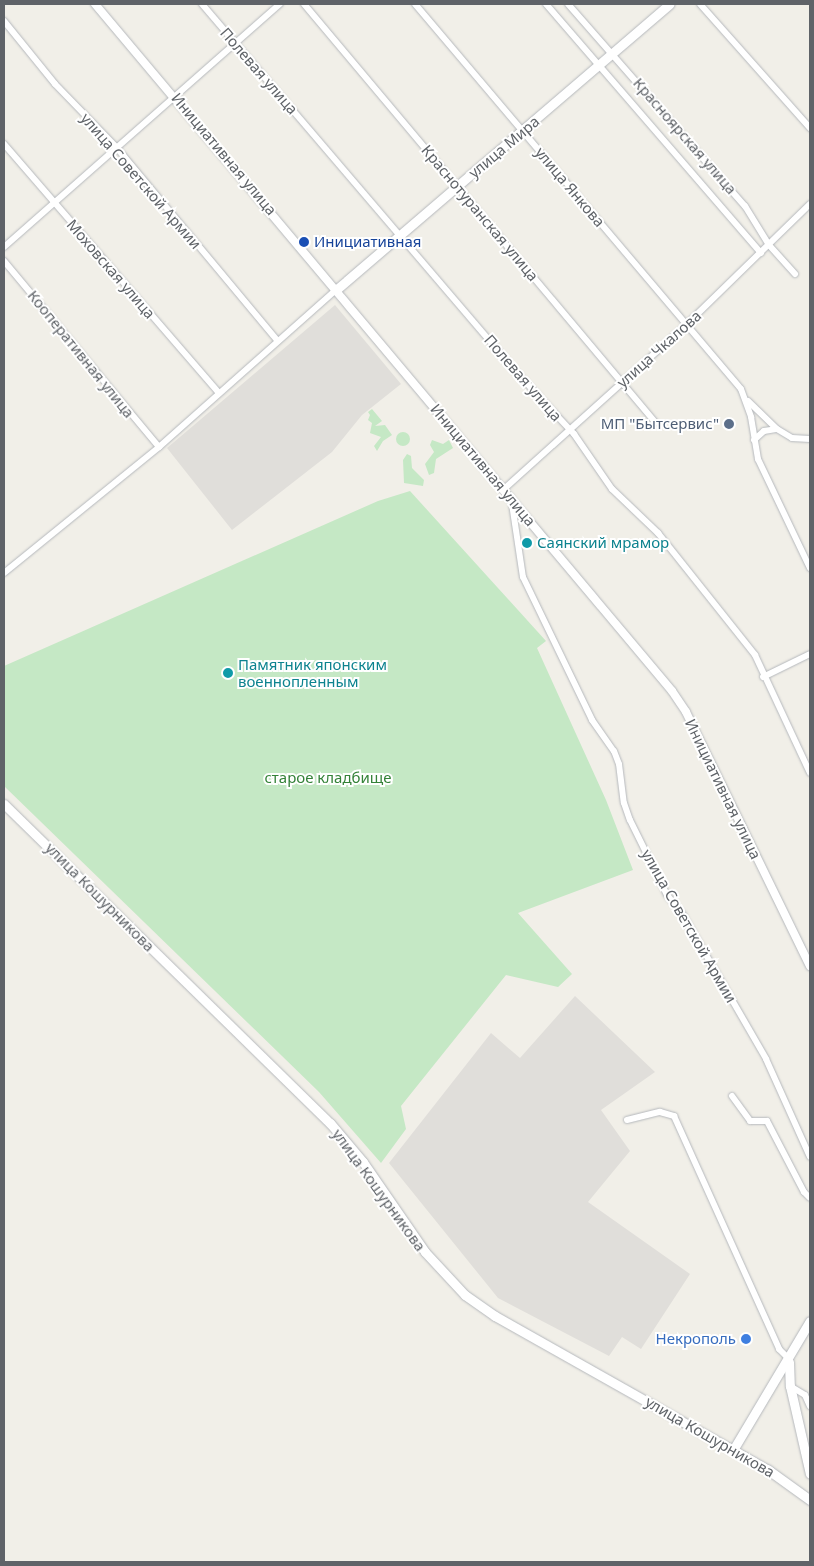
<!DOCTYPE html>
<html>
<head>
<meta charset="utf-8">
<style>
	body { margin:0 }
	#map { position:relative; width:814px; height:1566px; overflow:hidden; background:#f1efe8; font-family:"Noto Sans",sans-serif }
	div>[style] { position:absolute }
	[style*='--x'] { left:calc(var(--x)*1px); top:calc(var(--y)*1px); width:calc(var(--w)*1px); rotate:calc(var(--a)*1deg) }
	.industrial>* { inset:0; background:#e0deda }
	.green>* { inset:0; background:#c5e8c5 }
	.round { border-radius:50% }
	.roads { filter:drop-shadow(0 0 1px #b5b8bc) drop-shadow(0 0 1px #b5b8bc) }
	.minor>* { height:6px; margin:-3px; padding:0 3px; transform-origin:3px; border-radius:3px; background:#fff }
	.tertiary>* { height:8px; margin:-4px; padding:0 4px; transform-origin:4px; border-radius:4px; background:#fff }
	.secondary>* { height:9px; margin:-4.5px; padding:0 4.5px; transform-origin:4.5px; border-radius:4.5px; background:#fff }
	.dots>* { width:14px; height:14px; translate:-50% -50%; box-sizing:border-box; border:2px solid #fff; border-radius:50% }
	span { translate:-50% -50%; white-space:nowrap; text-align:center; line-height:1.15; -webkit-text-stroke:4px #fff; paint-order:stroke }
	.street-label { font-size:15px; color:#5f6368 }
	.transit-label { font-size:15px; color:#164399 }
	.left { translate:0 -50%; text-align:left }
	.service-label { font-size:15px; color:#4e5e75 }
	.right { translate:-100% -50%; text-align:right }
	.culture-label { font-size:15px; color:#0d838f }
	.park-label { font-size:15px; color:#348238 }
	.shop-label { font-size:15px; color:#366cbe }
	.frame { position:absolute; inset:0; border:5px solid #5f6368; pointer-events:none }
</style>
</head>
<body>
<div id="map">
	<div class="industrial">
		<i style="clip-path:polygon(335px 305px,401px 384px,362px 415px,332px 452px,232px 530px,167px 448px)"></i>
		<i style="clip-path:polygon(575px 996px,655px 1072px,601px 1110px,630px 1151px,588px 1202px,690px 1274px,641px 1349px,622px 1337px,609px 1356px,498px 1298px,389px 1163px,491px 1033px,520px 1058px)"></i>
	</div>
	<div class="green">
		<i style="clip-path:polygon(372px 409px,382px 421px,375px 426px,385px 425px,392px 435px,383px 441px,377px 451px,374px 446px,381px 437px,370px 433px,372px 423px,368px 420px,370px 415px,368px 412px)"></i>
		<i class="round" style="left:396px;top:432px;width:14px;height:14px"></i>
		<i style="clip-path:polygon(432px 440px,443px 444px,449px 440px,453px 448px,436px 459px,434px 473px,429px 475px,425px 464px,434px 452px,430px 445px)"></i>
		<i style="clip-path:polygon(407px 454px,411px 456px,412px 468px,424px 480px,423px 486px,404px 483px,403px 460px)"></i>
		<i style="clip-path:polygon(410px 491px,546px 641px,537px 648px,606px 800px,633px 870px,518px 913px,572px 974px,558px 987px,506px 975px,401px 1106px,406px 1129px,381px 1163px,319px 1092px,4px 786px,4px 666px,378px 501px)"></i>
	</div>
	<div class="roads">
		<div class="minor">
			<i style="--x:202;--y:4;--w:488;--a:49.5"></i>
			<i style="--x:519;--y:375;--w:81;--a:47"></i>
			<i style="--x:574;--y:434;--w:67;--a:55.4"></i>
			<i style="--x:612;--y:489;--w:64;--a:43.7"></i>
			<i style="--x:658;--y:533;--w:156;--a:51.5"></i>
			<i style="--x:755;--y:655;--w:130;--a:65"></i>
			<i style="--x:304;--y:4;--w:546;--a:49.98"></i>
			<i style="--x:415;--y:4;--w:504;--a:49.74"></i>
			<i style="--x:741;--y:389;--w:30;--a:70"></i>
			<i style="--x:751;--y:417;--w:43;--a:80.5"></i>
			<i style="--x:758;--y:459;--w:121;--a:64.5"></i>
			<i style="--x:546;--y:4;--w:329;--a:49.2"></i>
			<i style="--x:568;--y:4;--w:269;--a:48.8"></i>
			<i style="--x:745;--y:206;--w:46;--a:58.4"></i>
			<i style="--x:769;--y:245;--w:39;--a:48"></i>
			<i style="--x:700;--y:4;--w:166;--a:48.4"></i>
			<i style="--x:4;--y:21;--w:81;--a:51"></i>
			<i style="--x:55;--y:84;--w:89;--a:45.9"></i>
			<i style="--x:117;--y:148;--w:251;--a:50.2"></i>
			<i style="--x:4;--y:144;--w:329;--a:49.2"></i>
			<i style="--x:4;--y:247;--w:368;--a:-41.4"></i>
			<i style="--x:4;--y:261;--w:242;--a:50.2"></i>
			<i style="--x:748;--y:401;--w:40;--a:44"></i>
			<i style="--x:777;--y:429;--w:17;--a:31"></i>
			<i style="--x:792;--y:438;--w:18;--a:3"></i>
			<i style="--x:754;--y:440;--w:13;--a:-42"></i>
			<i style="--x:764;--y:431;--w:12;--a:-9"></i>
			<i style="--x:504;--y:489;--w:246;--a:-42"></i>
			<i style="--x:687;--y:324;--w:172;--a:-44.3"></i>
			<i style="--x:511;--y:497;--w:81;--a:81.5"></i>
			<i style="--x:523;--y:577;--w:159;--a:64.2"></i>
			<i style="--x:592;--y:720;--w:38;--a:55"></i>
			<i style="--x:614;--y:751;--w:14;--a:69"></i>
			<i style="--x:619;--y:764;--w:39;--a:83"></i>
			<i style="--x:624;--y:803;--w:18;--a:71"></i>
			<i style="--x:630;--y:820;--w:84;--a:63.7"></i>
			<i style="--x:667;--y:895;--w:26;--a:51"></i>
			<i style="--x:683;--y:915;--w:166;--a:60"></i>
			<i style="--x:766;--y:1059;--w:107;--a:65.8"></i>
			<i style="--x:4;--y:573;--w:200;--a:-39.1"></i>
			<i style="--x:159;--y:447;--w:238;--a:-41.6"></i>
			<i style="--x:763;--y:677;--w:52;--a:-26.1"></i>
			<i style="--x:732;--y:1096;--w:31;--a:54"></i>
			<i style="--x:750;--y:1121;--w:17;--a:0"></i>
			<i style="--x:767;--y:1121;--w:80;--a:62.5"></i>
			<i style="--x:804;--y:1192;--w:8;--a:45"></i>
			<i style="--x:627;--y:1120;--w:34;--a:-14"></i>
			<i style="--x:660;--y:1112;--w:15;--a:16"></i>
			<i style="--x:674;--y:1116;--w:256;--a:65.7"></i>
			<i style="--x:779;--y:1349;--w:14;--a:45"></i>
			<i style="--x:790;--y:1386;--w:17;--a:31"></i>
			<i style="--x:805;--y:1395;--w:12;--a:66"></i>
		</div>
		<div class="tertiary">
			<i style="--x:95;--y:4;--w:897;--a:49.97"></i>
			<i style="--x:672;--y:691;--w:25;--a:56"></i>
			<i style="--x:686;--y:712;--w:283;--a:64"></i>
		</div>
		<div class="secondary">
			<i style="--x:337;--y:289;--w:438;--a:-40.6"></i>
			<i style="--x:4;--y:804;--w:456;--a:44.4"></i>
			<i style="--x:330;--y:1123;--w:51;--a:49.8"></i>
			<i style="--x:363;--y:1162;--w:109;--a:55.4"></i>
			<i style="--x:425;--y:1252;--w:59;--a:47.1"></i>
			<i style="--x:465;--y:1295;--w:37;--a:35"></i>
			<i style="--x:495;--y:1316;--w:312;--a:29.4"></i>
			<i style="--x:767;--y:1469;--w:53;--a:35.8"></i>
			<i style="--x:789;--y:1362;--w:24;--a:88"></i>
			<i style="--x:790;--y:1386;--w:90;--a:77.2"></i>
			<i style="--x:733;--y:1450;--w:150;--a:-59.2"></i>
		</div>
	</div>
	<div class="dots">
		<i style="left:304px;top:242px;background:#1a4fb4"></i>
		<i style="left:729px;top:424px;background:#5c6f8a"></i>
		<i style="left:527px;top:543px;background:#0f9aa8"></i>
		<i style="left:228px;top:673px;background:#0f9aa8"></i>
		<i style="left:746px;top:1339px;background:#3f7fe0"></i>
	</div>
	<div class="street-label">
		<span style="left:259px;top:71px;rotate:49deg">Полевая улица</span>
		<span style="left:685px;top:136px;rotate:49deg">Красноярская улица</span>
		<span style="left:504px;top:147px;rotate:-40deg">улица Мира</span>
		<span style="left:224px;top:154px;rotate:50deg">Инициативная улица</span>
		<span style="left:141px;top:181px;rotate:49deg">улица Советской Армии</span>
		<span style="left:570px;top:187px;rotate:50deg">улица Янкова</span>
		<span style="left:480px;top:213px;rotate:50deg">Краснотуранская улица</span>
		<span style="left:111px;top:269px;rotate:49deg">Моховская улица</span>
		<span style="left:659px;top:349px;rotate:-42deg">улица Чкалова</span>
		<span style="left:81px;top:354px;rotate:51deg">Кооперативная улица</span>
		<span style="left:523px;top:378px;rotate:49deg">Полевая улица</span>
		<span style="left:483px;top:465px;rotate:50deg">Инициативная улица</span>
		<span style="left:723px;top:789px;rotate:64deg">Инициативная улица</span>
		<span style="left:100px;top:897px;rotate:45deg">улица Кошурникова</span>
		<span style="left:689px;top:926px;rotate:60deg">улица Советской Армии</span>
		<span style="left:379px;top:1190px;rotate:54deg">улица Кошурникова</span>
		<span style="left:710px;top:1437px;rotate:30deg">улица Кошурникова</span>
	</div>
	<div class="transit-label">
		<span class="left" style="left:314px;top:242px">Инициативная</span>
	</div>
	<div class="service-label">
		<span class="right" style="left:719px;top:424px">МП "Бытсервис"</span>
	</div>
	<div class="culture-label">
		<span class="left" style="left:537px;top:543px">Саянский мрамор</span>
		<span class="left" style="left:238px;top:673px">Памятник японским<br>военнопленным</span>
	</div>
	<div class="park-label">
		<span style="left:328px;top:778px">старое кладбище</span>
	</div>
	<div class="shop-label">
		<span class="right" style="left:736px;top:1339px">Некрополь</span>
	</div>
	<div class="frame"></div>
</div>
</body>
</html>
